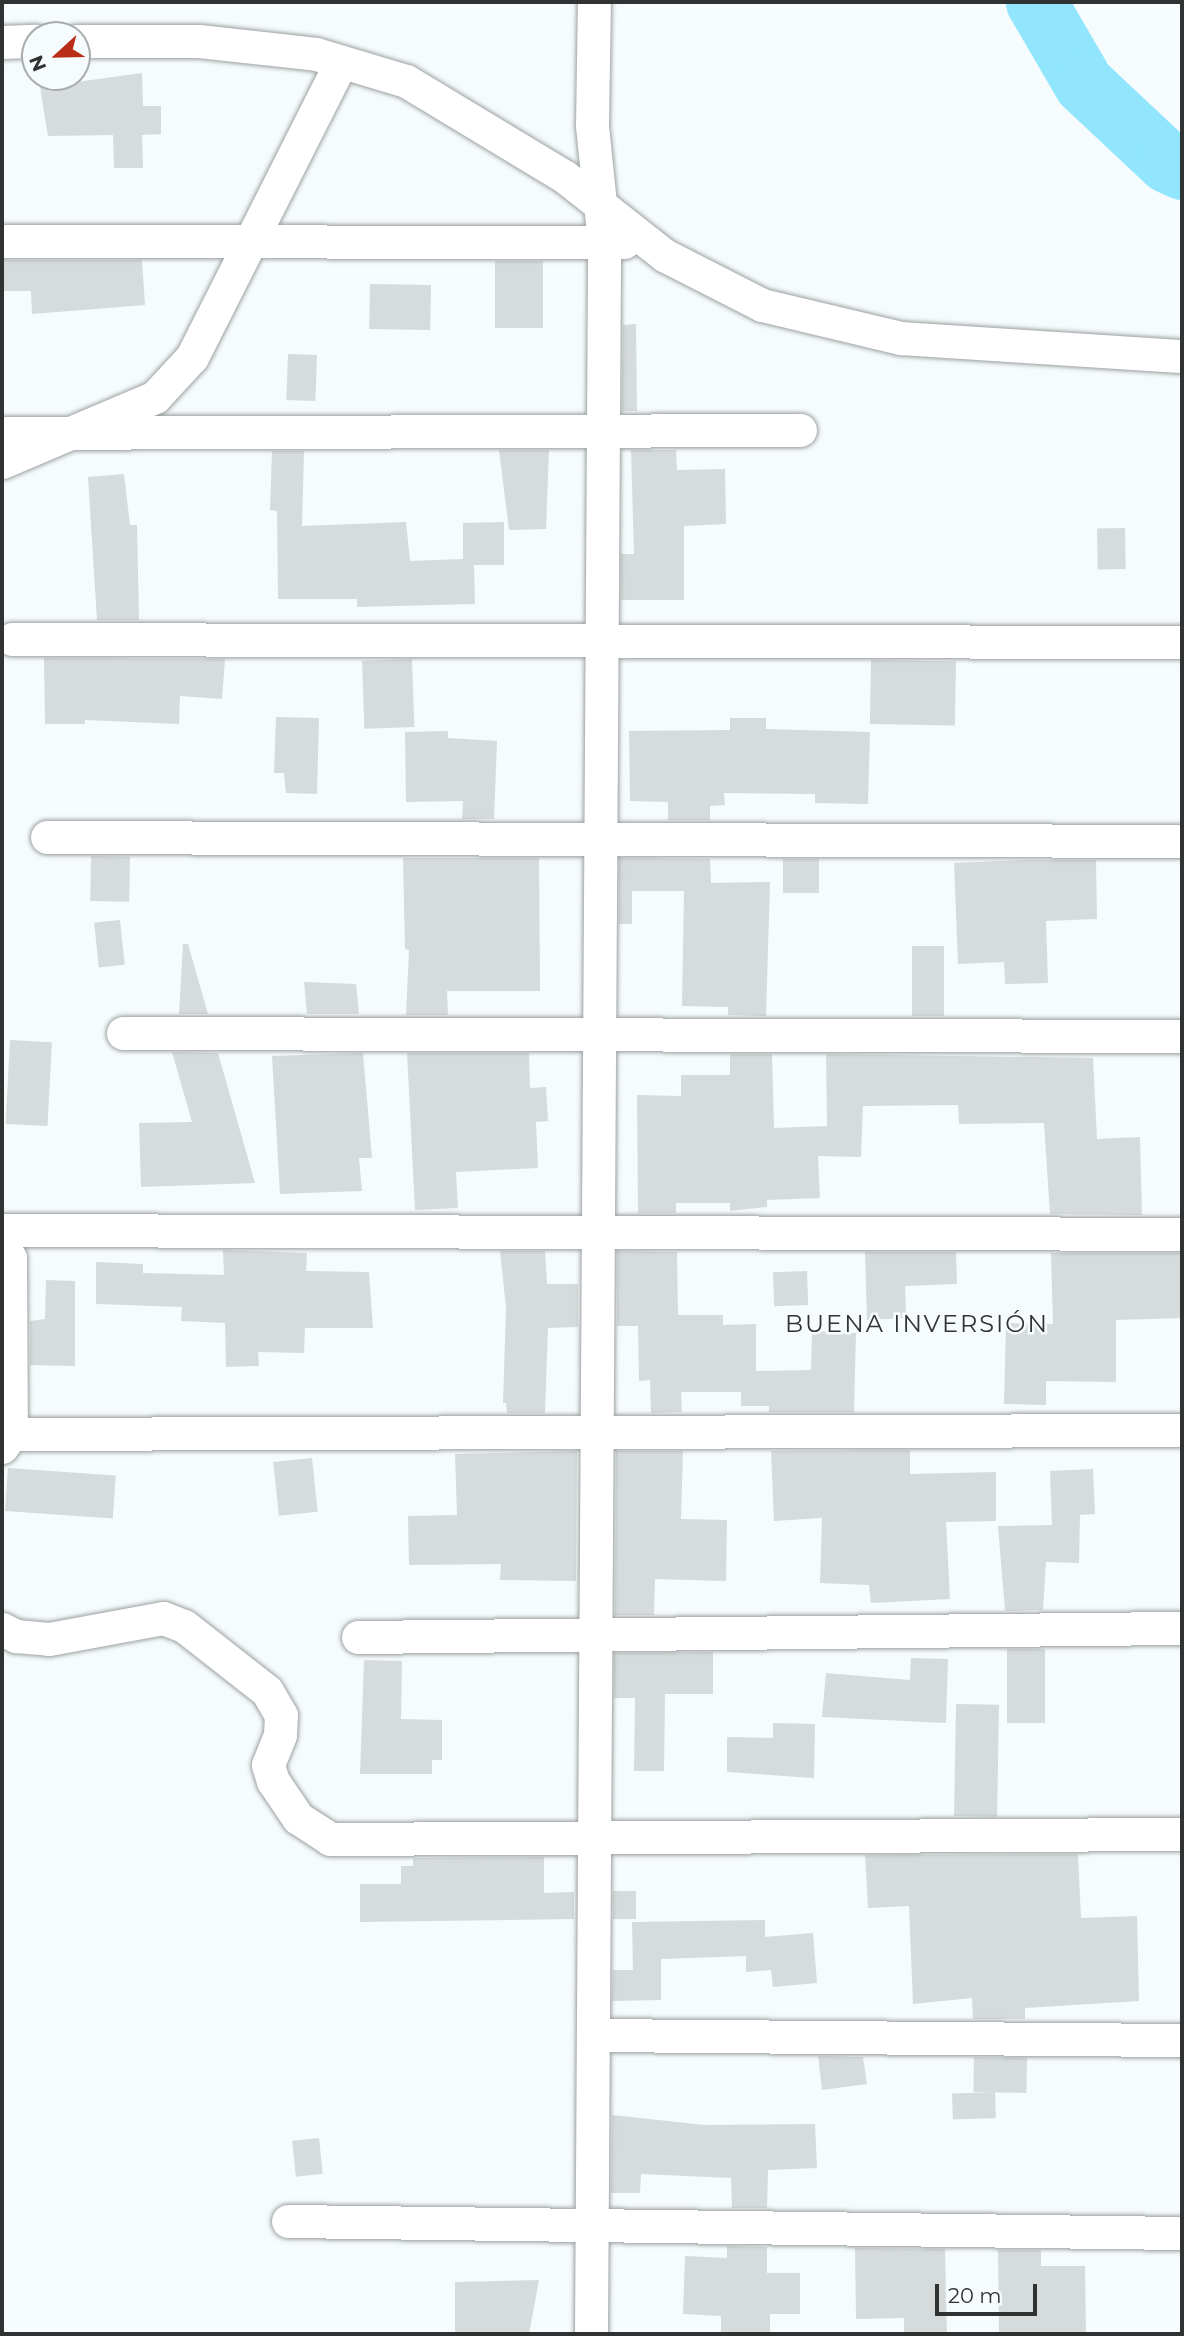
<!DOCTYPE html>
<html>
<head>
<meta charset="utf-8">
<style>
	body { margin:0 }
	#map { position:relative; width:1184px; height:2336px; overflow:hidden; background:#f6fbfd; font-family:Montserrat,sans-serif }
	div>[style] { position:absolute }
	[style*='--x'] { left:calc(var(--x)*1px); top:calc(var(--y)*1px); width:calc(var(--w)*1px); rotate:calc(var(--a)*1deg) }
	.river>* { height:61px; margin:-30.5px; padding:0 30.5px; transform-origin:30.5px; border-radius:30.5px; background:#91e6fd }
	.building>* { inset:0; background:#d6dbdc; transform-origin:0 0 }
	.roads { filter:drop-shadow(0 0 2px #9ca1a2) drop-shadow(0 0 2px #9ca1a2) }
	.street>* { height:33px; margin:-16.5px; padding:0 16.5px; transform-origin:16.5px; border-radius:16.5px; background:#fff }
	span { translate:-50% -50%; white-space:nowrap; text-align:center; line-height:1.15; -webkit-text-stroke:5px #f6fbfd; paint-order:stroke }
	.neighbourhood-label { font-size:24px; color:#313333; letter-spacing:2px }
	.frame { position:absolute; inset:0; border:4px solid #313333; pointer-events:none }
	.north { position:absolute; left:21px; top:21px; width:70px; height:70px; box-sizing:border-box; background:#f6fbfd; border:2px solid #a7abac; border-radius:50%; rotate:248deg; font-size:19px; font-weight:700; line-height:28px; text-align:center; color:#313333 }
	.north::after { content:''; display:block; margin:auto; width:24px; height:32px; background:#ba2d19; clip-path:polygon(50% 0,100% 100%,50% 72%,0 100%) }
	.scale { position:absolute; left:935px; top:2284px; width:102px; height:32px; box-sizing:border-box; border:4px solid #313333; border-top:0; padding-left:9px; font-size:21px; line-height:24px; white-space:nowrap; color:#313333; -webkit-text-stroke:5px #f6fbfd; paint-order:stroke }
</style>
</head>
<body>
<div id="map">
	<div class="river">
		<i style="--x:1036;--y:2;--w:95;--a:59.7"></i>
		<i style="--x:1084;--y:84;--w:114;--a:43.2"></i>
		<i style="--x:1167;--y:162;--w:17;--a:25"></i>
	</div>
	<div class="building">
		<i style="clip-path:polygon(142px 73px,143px 106px,161px 106px,161px 134px,142px 135px,143px 168px,114px 168px,113px 135px,48px 136px,40px 87px)"></i>
		<i style="clip-path:polygon(2px 260px,142px 260px,145px 305px,32px 314px,31px 291px,2px 291px)"></i>
		<i style="left:495px;top:261px;width:48px;height:67px"></i>
		<i style="left:370px;top:284px;width:61px;height:45px;rotate:1deg"></i>
		<i style="clip-path:polygon(636px 324px,637px 411px,622px 411px,623px 325px)"></i>
		<i style="left:288px;top:354px;width:29px;height:46px;rotate:2deg"></i>
		<i style="clip-path:polygon(499px 450px,549px 450px,546px 529px,509px 530px)"></i>
		<i style="clip-path:polygon(631px 450px,676px 450px,677px 470px,725px 469px,726px 524px,684px 526px,684px 600px,621px 600px,621px 554px,634px 554px)"></i>
		<i style="clip-path:polygon(272px 451px,304px 451px,302px 526px,406px 522px,410px 561px,463px 559px,463px 523px,504px 522px,504px 565px,474px 565px,475px 604px,357px 607px,357px 599px,278px 599px,277px 511px,270px 510px)"></i>
		<i style="clip-path:polygon(124px 474px,130px 525px,137px 525px,139px 620px,97px 620px,88px 477px)"></i>
		<i style="left:1125px;top:528px;width:41px;height:28px;rotate:89deg"></i>
		<i style="clip-path:polygon(44px 658px,225px 659px,222px 699px,180px 696px,179px 724px,85px 720px,85px 724px,45px 724px)"></i>
		<i style="left:412px;top:659px;width:68px;height:50px;rotate:88deg"></i>
		<i style="left:871px;top:660px;width:85px;height:64px;rotate:1deg"></i>
		<i style="clip-path:polygon(276px 717px,319px 718px,317px 794px,286px 793px,284px 773px,274px 773px)"></i>
		<i style="clip-path:polygon(730px 718px,766px 718px,766px 729px,870px 732px,868px 804px,815px 803px,815px 794px,724px 793px,725px 805px,710px 806px,710px 820px,668px 820px,668px 802px,630px 801px,629px 731px,730px 730px)"></i>
		<i style="clip-path:polygon(448px 731px,448px 738px,497px 741px,494px 819px,462px 819px,463px 801px,406px 802px,405px 732px)"></i>
		<i style="left:91px;top:856px;width:39px;height:45px;rotate:1deg"></i>
		<i style="clip-path:polygon(403px 858px,539px 858px,540px 991px,447px 991px,448px 1015px,406px 1015px,409px 950px,405px 949px)"></i>
		<i style="clip-path:polygon(619px 858px,710px 859px,711px 883px,770px 882px,766px 1016px,728px 1015px,728px 1007px,682px 1006px,684px 891px,632px 891px,632px 924px,619px 924px)"></i>
		<i style="left:783px;top:859px;width:36px;height:34px"></i>
		<i style="clip-path:polygon(1022px 860px,1096px 860px,1097px 919px,1046px 921px,1048px 983px,1005px 984px,1004px 962px,958px 964px,954px 863px)"></i>
		<i style="left:120px;top:920px;width:45px;height:26px;rotate:84deg"></i>
		<i style="clip-path:polygon(183px 944px,188px 944px,208px 1014px,179px 1014px)"></i>
		<i style="left:912px;top:946px;width:32px;height:70px"></i>
		<i style="clip-path:polygon(304px 982px,356px 984px,359px 1014px,307px 1014px)"></i>
		<i style="left:10px;top:1040px;width:42px;height:84px;rotate:3deg"></i>
		<i style="clip-path:polygon(172px 1052px,218px 1053px,255px 1183px,141px 1187px,139px 1123px,192px 1122px)"></i>
		<i style="clip-path:polygon(363px 1053px,372px 1158px,359px 1158px,362px 1191px,280px 1194px,272px 1056px)"></i>
		<i style="clip-path:polygon(407px 1053px,529px 1053px,530px 1088px,546px 1087px,548px 1121px,536px 1122px,538px 1168px,456px 1172px,458px 1208px,415px 1210px)"></i>
		<i style="clip-path:polygon(730px 1054px,772px 1054px,774px 1128px,827px 1126px,826px 1054px,1093px 1058px,1097px 1139px,1140px 1137px,1142px 1215px,1050px 1214px,1044px 1123px,959px 1124px,958px 1105px,863px 1106px,861px 1157px,818px 1156px,820px 1198px,767px 1200px,767px 1207px,730px 1211px,730px 1203px,676px 1203px,676px 1213px,638px 1213px,637px 1095px,681px 1096px,681px 1075px,730px 1075px)"></i>
		<i style="clip-path:polygon(223px 1250px,307px 1253px,306px 1271px,369px 1272px,373px 1328px,305px 1328px,304px 1353px,258px 1352px,259px 1366px,226px 1367px,225px 1323px,181px 1321px,182px 1307px,96px 1304px,96px 1262px,143px 1264px,143px 1273px,224px 1275px)"></i>
		<i style="clip-path:polygon(500px 1251px,545px 1251px,547px 1284px,578px 1284px,578px 1327px,548px 1328px,545px 1413px,507px 1413px,506px 1403px,503px 1403px,506px 1308px)"></i>
		<i style="clip-path:polygon(617px 1251px,677px 1252px,678px 1315px,723px 1315px,723px 1325px,756px 1324px,756px 1371px,811px 1370px,812px 1331px,856px 1333px,854px 1412px,769px 1412px,769px 1406px,741px 1406px,741px 1392px,681px 1392px,682px 1412px,651px 1413px,650px 1380px,639px 1381px,638px 1326px,617px 1326px)"></i>
		<i style="clip-path:polygon(865px 1252px,956px 1252px,957px 1284px,905px 1286px,906px 1318px,867px 1320px)"></i>
		<i style="clip-path:polygon(1051px 1253px,1182px 1253px,1182px 1318px,1116px 1320px,1116px 1382px,1046px 1381px,1046px 1405px,1004px 1404px,1006px 1323px,1053px 1324px)"></i>
		<i style="left:807px;top:1271px;width:34px;height:34px;rotate:88deg"></i>
		<i style="clip-path:polygon(46px 1280px,75px 1281px,75px 1366px,30px 1365px,30px 1321px,45px 1319px)"></i>
		<i style="clip-path:polygon(910px 1450px,910px 1474px,996px 1472px,996px 1521px,946px 1522px,950px 1599px,871px 1603px,869px 1585px,820px 1583px,822px 1518px,774px 1521px,771px 1451px)"></i>
		<i style="clip-path:polygon(577px 1451px,576px 1581px,500px 1580px,501px 1564px,409px 1565px,408px 1516px,457px 1515px,455px 1454px)"></i>
		<i style="clip-path:polygon(616px 1451px,683px 1451px,681px 1519px,727px 1520px,726px 1581px,655px 1579px,654px 1615px,615px 1615px)"></i>
		<i style="left:312px;top:1458px;width:54px;height:39px;rotate:84deg"></i>
		<i style="left:8px;top:1468px;width:108px;height:43px;rotate:4deg"></i>
		<i style="clip-path:polygon(1093px 1469px,1095px 1514px,1080px 1515px,1079px 1563px,1046px 1562px,1043px 1610px,1005px 1611px,998px 1526px,1052px 1525px,1050px 1471px)"></i>
		<i style="left:1007px;top:1649px;width:38px;height:74px"></i>
		<i style="clip-path:polygon(713px 1652px,713px 1694px,665px 1694px,664px 1771px,634px 1771px,635px 1698px,614px 1698px,614px 1653px)"></i>
		<i style="clip-path:polygon(911px 1658px,948px 1659px,946px 1723px,822px 1717px,826px 1673px,910px 1680px)"></i>
		<i style="clip-path:polygon(364px 1660px,402px 1661px,401px 1719px,442px 1720px,442px 1760px,432px 1760px,432px 1774px,360px 1774px)"></i>
		<i style="left:956px;top:1704px;width:43px;height:112px;rotate:1deg"></i>
		<i style="clip-path:polygon(773px 1723px,815px 1724px,814px 1778px,727px 1772px,727px 1737px,773px 1738px)"></i>
		<i style="clip-path:polygon(1078px 1854px,1081px 1918px,1137px 1916px,1139px 2001px,1025px 2008px,1025px 2019px,973px 2019px,972px 1998px,913px 2004px,909px 1906px,868px 1908px,865px 1855px)"></i>
		<i style="clip-path:polygon(544px 1857px,544px 1893px,574px 1892px,574px 1919px,360px 1922px,360px 1884px,401px 1884px,401px 1866px,413px 1866px,413px 1858px)"></i>
		<i style="left:613px;top:1891px;width:23px;height:28px"></i>
		<i style="clip-path:polygon(765px 1920px,765px 1937px,813px 1933px,817px 1983px,773px 1987px,771px 1970px,746px 1972px,746px 1956px,661px 1959px,661px 2000px,612px 2001px,613px 1970px,633px 1970px,632px 1922px)"></i>
		<i style="clip-path:polygon(818px 2056px,863px 2057px,867px 2084px,822px 2090px)"></i>
		<i style="left:974px;top:2057px;width:53px;height:35px;rotate:1deg"></i>
		<i style="left:995px;top:2092px;width:26px;height:43px;rotate:88deg"></i>
		<i style="clip-path:polygon(612px 2115px,705px 2125px,815px 2124px,817px 2168px,768px 2170px,767px 2208px,732px 2208px,731px 2178px,641px 2174px,640px 2193px,611px 2193px)"></i>
		<i style="left:319px;top:2138px;width:36px;height:27px;rotate:84deg"></i>
		<i style="clip-path:polygon(727px 2246px,767px 2247px,767px 2273px,800px 2273px,800px 2314px,770px 2314px,770px 2334px,721px 2334px,721px 2316px,683px 2314px,685px 2256px,727px 2258px)"></i>
		<i style="clip-path:polygon(855px 2248px,945px 2249px,947px 2334px,904px 2334px,904px 2318px,856px 2319px)"></i>
		<i style="clip-path:polygon(998px 2250px,1041px 2250px,1041px 2266px,1085px 2266px,1086px 2334px,999px 2334px)"></i>
		<i style="clip-path:polygon(539px 2280px,529px 2334px,455px 2334px,455px 2282px)"></i>
	</div>
	<div class="roads">
		<div class="street">
			<i style="--x:77;--y:41;--w:122;--a:0"></i>
			<i style="--x:199;--y:41;--w:118;--a:6.3"></i>
			<i style="--x:316;--y:54;--w:94;--a:16.7"></i>
			<i style="--x:406;--y:81;--w:186;--a:31.1"></i>
			<i style="--x:565;--y:177;--w:126;--a:38.2"></i>
			<i style="--x:664;--y:255;--w:110;--a:27"></i>
			<i style="--x:762;--y:305;--w:143;--a:13.4"></i>
			<i style="--x:901;--y:338;--w:282;--a:3.7"></i>
			<i style="--x:2;--y:42;--w:33;--a:-2"></i>
			<i style="--x:2;--y:241;--w:622;--a:0.09"></i>
			<i style="--x:2;--y:433;--w:798;--a:-0.22"></i>
			<i style="--x:2;--y:462;--w:166;--a:-23"></i>
			<i style="--x:155;--y:397;--w:54;--a:-47.2"></i>
			<i style="--x:192;--y:357;--w:330;--a:-63.2"></i>
			<i style="--x:12;--y:639;--w:1170;--a:0.15"></i>
			<i style="--x:47;--y:837;--w:1135;--a:0.2"></i>
			<i style="--x:123;--y:1033;--w:1059;--a:0.16"></i>
			<i style="--x:2;--y:1230;--w:1180;--a:0.19"></i>
			<i style="--x:2;--y:1245;--w:15;--a:58"></i>
			<i style="--x:10;--y:1258;--w:176;--a:89.7"></i>
			<i style="--x:11;--y:1434;--w:16;--a:125"></i>
			<i style="--x:11;--y:1434;--w:1171;--a:-0.2"></i>
			<i style="--x:2;--y:1629;--w:16;--a:27"></i>
			<i style="--x:16;--y:1636;--w:33;--a:5"></i>
			<i style="--x:49;--y:1639;--w:116;--a:-10.4"></i>
			<i style="--x:163;--y:1618;--w:22;--a:21"></i>
			<i style="--x:184;--y:1626;--w:105;--a:38.1"></i>
			<i style="--x:267;--y:1691;--w:28;--a:60"></i>
			<i style="--x:281;--y:1715;--w:20;--a:93"></i>
			<i style="--x:280;--y:1735;--w:32;--a:112"></i>
			<i style="--x:268;--y:1765;--w:17;--a:73"></i>
			<i style="--x:273;--y:1781;--w:45;--a:56"></i>
			<i style="--x:298;--y:1818;--w:38;--a:33"></i>
			<i style="--x:330;--y:1839;--w:852;--a:-0.34"></i>
			<i style="--x:358;--y:1637;--w:824;--a:-0.63"></i>
			<i style="--x:593;--y:2035;--w:589;--a:0.49"></i>
			<i style="--x:288;--y:2221;--w:894;--a:0.77"></i>
			<i style="--x:591;--y:2334;--w:2092;--a:-89.64"></i>
			<i style="--x:604;--y:242;--w:118;--a:-95.9"></i>
			<i style="--x:592;--y:125;--w:123;--a:-89.1"></i>
		</div>
	</div>
	<div class="neighbourhood-label">
		<span style="left:917px;top:1324px">BUENA INVERSIÓN</span>
	</div>
	<div class="frame"></div>
	<div class="north">N</div>
	<div class="scale">20 m</div>
</div>
</body>
</html>
